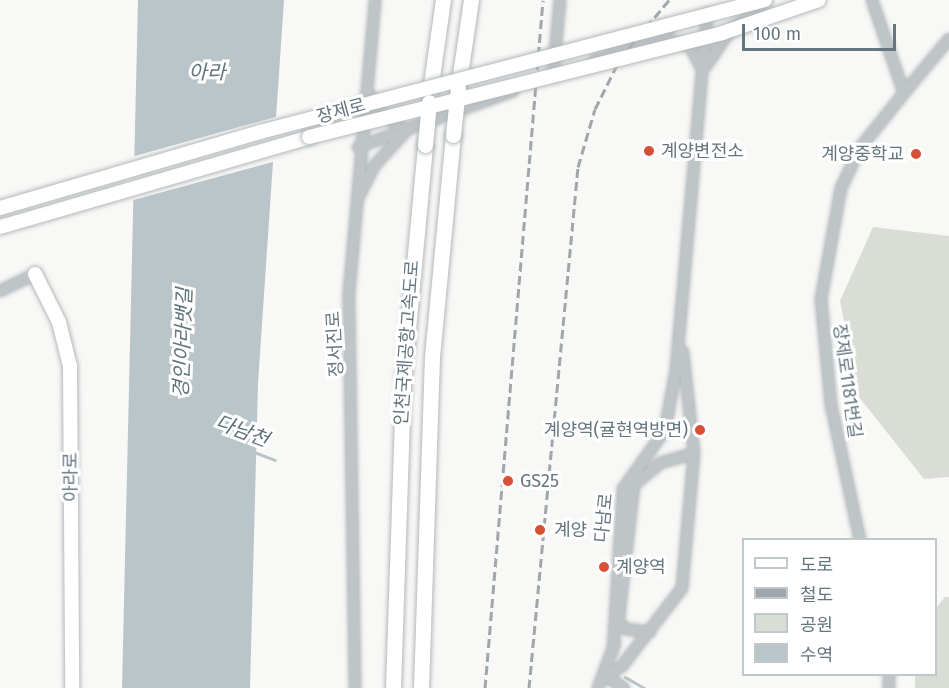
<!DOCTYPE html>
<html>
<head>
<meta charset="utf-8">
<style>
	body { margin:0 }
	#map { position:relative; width:949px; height:688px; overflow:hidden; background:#f8f8f6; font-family:"Fira Sans","Noto Sans KR",sans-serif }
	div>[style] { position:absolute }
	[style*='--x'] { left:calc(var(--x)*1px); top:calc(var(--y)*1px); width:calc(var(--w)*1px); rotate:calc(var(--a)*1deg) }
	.green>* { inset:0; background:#d9ddd5 }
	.water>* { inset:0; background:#b9c5c9 }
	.pier>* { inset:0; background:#f8f8f6 }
	.stream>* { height:3px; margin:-1.5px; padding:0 1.5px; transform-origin:1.5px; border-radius:1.5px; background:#b9c5c9 }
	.roads { filter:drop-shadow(0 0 2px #b3b9bc) drop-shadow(0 0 2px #b3b9bc) }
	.minor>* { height:10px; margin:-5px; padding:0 5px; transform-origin:5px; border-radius:5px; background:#bfc4c7 }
	.major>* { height:14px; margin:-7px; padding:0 7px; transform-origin:7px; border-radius:7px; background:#fff }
	.highway>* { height:15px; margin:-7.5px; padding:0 7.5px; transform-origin:7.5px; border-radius:7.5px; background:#fff }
	.rail>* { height:3px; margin-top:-1.5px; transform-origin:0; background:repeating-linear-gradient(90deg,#9fa7ac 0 9px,transparent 0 13.5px) }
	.bridges { filter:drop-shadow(0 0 2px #b3b9bc) drop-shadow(0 0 2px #b3b9bc) }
	.major-bridge>* { height:14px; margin:-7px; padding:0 7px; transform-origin:7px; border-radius:7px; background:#fff }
	.highway-bridge>* { height:15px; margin:-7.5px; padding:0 7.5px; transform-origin:7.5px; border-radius:7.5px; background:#fff }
	.dots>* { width:16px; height:16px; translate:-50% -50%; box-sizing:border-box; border:3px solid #fff; border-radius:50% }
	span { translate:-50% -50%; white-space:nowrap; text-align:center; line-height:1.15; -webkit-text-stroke:6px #fff; paint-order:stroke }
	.street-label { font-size:18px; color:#65767f }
	.poi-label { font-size:18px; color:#65767f }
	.left { translate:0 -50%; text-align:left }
	.right { translate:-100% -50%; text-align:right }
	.water-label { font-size:20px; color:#607479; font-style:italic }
	.legend { position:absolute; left:742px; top:538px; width:195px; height:138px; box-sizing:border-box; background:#fff; border:2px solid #c1c8cc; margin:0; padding:8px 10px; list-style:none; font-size:18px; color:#65767f }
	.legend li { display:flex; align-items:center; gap:12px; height:30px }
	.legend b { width:30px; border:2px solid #c1c8cc }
	.scale { position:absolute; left:742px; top:24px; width:154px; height:27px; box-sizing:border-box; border:3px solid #65767f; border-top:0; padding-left:8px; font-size:18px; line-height:21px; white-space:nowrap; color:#65767f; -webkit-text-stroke:4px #fff; paint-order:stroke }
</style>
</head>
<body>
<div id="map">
	<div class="green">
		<i style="clip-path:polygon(873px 227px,949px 236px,949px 477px,924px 479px,859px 397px,840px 301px)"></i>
		<i style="clip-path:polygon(945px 597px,949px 597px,949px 688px,915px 688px,915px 675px,936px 674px,936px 608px)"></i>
	</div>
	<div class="water">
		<i style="clip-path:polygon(138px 0,284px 0,258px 383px,250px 688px,122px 688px)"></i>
	</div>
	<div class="pier">
		<i style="clip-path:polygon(279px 116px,276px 161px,130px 201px,131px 157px)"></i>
	</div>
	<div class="stream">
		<i style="--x:254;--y:452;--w:22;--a:21"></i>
		<i style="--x:625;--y:677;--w:22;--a:30"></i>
	</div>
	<div class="roads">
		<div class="minor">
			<i style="--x:653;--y:40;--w:36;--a:6"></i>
			<i style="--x:689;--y:44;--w:25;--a:63"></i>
			<i style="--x:595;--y:60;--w:80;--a:-22.1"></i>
			<i style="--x:706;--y:66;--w:40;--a:-56"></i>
			<i style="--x:728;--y:33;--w:49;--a:-40.9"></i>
			<i style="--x:553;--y:76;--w:76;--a:-84.7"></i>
			<i style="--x:904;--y:93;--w:70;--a:-50.2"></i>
			<i style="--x:358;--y:147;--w:165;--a:-19.9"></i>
			<i style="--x:357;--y:200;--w:39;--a:-63"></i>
			<i style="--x:375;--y:165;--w:46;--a:-47.6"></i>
			<i style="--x:406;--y:131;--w:36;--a:-144"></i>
			<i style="--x:377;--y:110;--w:15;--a:-113"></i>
			<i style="--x:0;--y:291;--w:39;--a:-26"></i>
			<i style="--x:860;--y:540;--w:138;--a:-102.1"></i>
			<i style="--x:831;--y:405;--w:106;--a:-95.4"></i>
			<i style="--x:821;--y:299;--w:113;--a:-79.8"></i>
			<i style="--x:841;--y:188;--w:44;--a:-64.6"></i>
			<i style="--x:860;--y:148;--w:70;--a:-51.3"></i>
			<i style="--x:904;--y:93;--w:98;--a:-109"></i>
			<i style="--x:617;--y:620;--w:12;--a:48"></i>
			<i style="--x:625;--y:629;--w:25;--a:7"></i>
			<i style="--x:618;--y:625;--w:141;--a:-83.5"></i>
			<i style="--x:634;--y:485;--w:34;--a:-40"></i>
			<i style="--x:660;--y:463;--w:35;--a:-16"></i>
			<i style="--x:613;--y:650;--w:161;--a:-86.4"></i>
			<i style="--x:623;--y:489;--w:72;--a:-54.6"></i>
			<i style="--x:665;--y:430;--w:61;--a:-79.6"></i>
			<i style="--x:676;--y:370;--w:357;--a:-85"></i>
			<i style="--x:355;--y:688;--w:395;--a:-90.9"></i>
			<i style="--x:349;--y:293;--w:294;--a:-84.9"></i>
			<i style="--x:598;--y:688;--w:48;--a:-69.3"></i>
			<i style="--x:624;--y:688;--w:22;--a:-148"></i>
			<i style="--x:605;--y:676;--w:20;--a:-30"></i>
			<i style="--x:622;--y:666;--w:98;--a:-52.4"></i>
			<i style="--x:682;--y:588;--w:136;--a:-84.9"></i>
			<i style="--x:694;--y:453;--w:102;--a:-96.2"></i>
			<i style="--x:889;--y:688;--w:14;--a:-90"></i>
		</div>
		<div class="major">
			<i style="--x:0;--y:227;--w:322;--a:-16.2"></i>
			<i style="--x:35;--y:274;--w:54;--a:63.4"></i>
			<i style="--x:59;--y:322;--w:45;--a:76"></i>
			<i style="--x:70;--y:366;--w:322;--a:89.6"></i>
		</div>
		<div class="highway">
			<i style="--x:458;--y:88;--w:89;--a:-81.6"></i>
			<i style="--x:429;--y:98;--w:99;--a:-81.9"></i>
			<i style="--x:393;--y:688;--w:305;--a:-88.1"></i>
			<i style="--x:403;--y:383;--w:239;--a:-84.7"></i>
			<i style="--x:421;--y:688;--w:331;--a:-88.1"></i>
			<i style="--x:432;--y:357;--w:223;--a:-84.6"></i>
		</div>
	</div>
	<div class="rail">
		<i style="--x:485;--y:688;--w:690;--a:-85.18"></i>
		<i style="--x:529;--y:688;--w:523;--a:-84.63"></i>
		<i style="--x:578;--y:167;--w:60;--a:-73.7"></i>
		<i style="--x:595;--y:109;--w:56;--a:-63.4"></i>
		<i style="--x:620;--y:59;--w:77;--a:-50.3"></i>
	</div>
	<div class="bridges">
		<div class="major-bridge">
			<i style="--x:309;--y:137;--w:426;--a:-14.1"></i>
			<i style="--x:722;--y:33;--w:102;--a:-18.8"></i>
			<i style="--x:0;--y:208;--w:271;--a:-16.3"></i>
			<i style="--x:260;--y:132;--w:522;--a:-14.65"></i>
		</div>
		<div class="highway-bridge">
			<i style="--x:453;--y:135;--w:47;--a:-83.9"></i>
			<i style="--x:425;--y:145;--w:43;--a:-84.7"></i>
		</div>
	</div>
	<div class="dots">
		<i style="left:649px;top:151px;background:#d74f37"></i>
		<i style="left:916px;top:154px;background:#d74f37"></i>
		<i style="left:700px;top:430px;background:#d74f37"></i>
		<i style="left:508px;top:481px;background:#d74f37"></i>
		<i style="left:540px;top:530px;background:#d74f37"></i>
		<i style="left:604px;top:567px;background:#d74f37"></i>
	</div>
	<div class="street-label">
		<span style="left:341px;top:111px;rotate:-15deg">장제로</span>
		<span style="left:407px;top:343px;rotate:-86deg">인천국제공항고속도로</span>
		<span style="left:335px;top:344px;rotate:-93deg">정서진로</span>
		<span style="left:847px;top:381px;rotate:82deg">장제로1181번길</span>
		<span style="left:71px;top:477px;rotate:-90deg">아라로</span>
		<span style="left:604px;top:518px;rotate:-84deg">다남로</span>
	</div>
	<div class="poi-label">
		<span class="left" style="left:661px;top:151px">계양변전소</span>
		<span class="right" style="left:904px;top:154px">계양중학교</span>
		<span class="right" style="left:688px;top:430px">계양역(귤현역방면)</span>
		<span class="left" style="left:520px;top:481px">GS25</span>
		<span class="left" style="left:554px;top:530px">계양</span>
		<span class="left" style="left:616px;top:567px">계양역</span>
	</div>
	<div class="water-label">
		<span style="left:207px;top:72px">아라</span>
		<span style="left:183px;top:343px;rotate:-88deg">경인아라뱃길</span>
		<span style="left:242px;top:431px;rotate:21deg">다남천</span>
	</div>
	<ul class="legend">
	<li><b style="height:8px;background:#fff"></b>도로</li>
	<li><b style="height:8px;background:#9fa7ac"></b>철도</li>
	<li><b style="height:16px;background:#d9ddd5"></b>공원</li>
	<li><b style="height:16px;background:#b9c5c9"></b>수역</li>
	</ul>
	<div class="scale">100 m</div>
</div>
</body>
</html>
